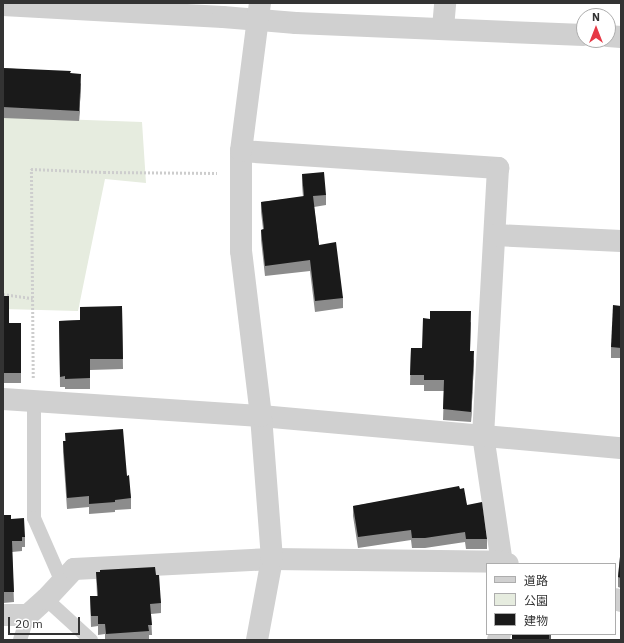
<!DOCTYPE html>
<html>
<head>
<meta charset="utf-8">
<style>
	body { margin:0 }
	#map { position:relative; width:624px; height:643px; overflow:hidden; background:#fff; font-family:"IBM Plex Sans","Noto Sans JP",sans-serif }
	div>[style] { position:absolute }
	[style*='--x'] { left:calc(var(--x)*1px); top:calc(var(--y)*1px); width:calc(var(--w)*1px); rotate:calc(var(--a)*1deg) }
	.green>* { inset:0; background:#e6ecdf }
	.path>* { height:2.5px; margin-top:-1.25px; transform-origin:0; background:repeating-linear-gradient(90deg,#cdcdcd 0 2px,transparent 0 4px) }
	.service>* { height:14px; margin:-7px; padding:0 7px; transform-origin:7px; border-radius:7px; background:#d0d0d0 }
	.minor>* { height:22px; margin:-11px; padding:0 11px; transform-origin:11px; border-radius:11px; background:#d0d0d0 }
	.tertiary>* { height:22px; margin:-11px; padding:0 11px; transform-origin:11px; border-radius:11px; background:#d0d0d0 }
	.wall>* { inset:0; background:#8c8c8c }
	.shaded-wall>* { inset:0; background:#5f5f5f; transform-origin:0 0 }
	.building>* { inset:0; background:#1a1a1a; transform-origin:0 0 }
	span { translate:-50% -50%; white-space:nowrap; text-align:center; line-height:1.15; -webkit-text-stroke:4px #fff; paint-order:stroke }
	.frame { position:absolute; inset:0; border:4px solid #333; pointer-events:none }
	.legend { position:absolute; left:486px; top:563px; width:130px; height:72px; box-sizing:border-box; background:#fff; border:1px solid #adadad; margin:0; padding:5px 7px; list-style:none; font-size:12px; color:#333 }
	.legend li { display:flex; align-items:center; gap:8px; height:20px }
	.legend b { width:20px; border:1px solid #adadad }
	.north { position:absolute; left:576px; top:8px; width:40px; height:40px; box-sizing:border-box; background:#fff; border:1px solid #adadad; border-radius:50%; rotate:0deg; font-size:11px; font-weight:700; line-height:16px; text-align:center; color:#333 }
	.north::after { content:''; display:block; margin:auto; width:14px; height:18px; background:#e63946; clip-path:polygon(50% 0,100% 100%,50% 72%,0 100%) }
	.scale { position:absolute; left:8px; top:617px; width:72px; height:18px; box-sizing:border-box; border:2px solid #333; border-top:0; padding-left:5px; font-size:12px; line-height:14px; white-space:nowrap; color:#333; -webkit-text-stroke:3px #fff; paint-order:stroke }
</style>
</head>
<body>
<div id="map">
	<div class="green">
		<i style="clip-path:polygon(3px 117px,142px 122px,146px 183px,105px 179px,78px 311px,3px 309px)"></i>
	</div>
	<div class="path">
		<i style="--x:3;--y:294;--w:30;--a:8"></i>
		<i style="--x:33;--y:378;--w:209;--a:-90.5"></i>
		<i style="--x:31;--y:169;--w:73;--a:2.4"></i>
		<i style="--x:104;--y:172;--w:113;--a:0.5"></i>
	</div>
	<div class="service">
		<i style="--x:34;--y:401;--w:117;--a:90"></i>
		<i style="--x:34;--y:518;--w:70;--a:66.4"></i>
		<i style="--x:46;--y:599;--w:61;--a:42.3"></i>
		<i style="--x:20;--y:640;--w:26;--a:-72"></i>
	</div>
	<div class="minor">
		<i style="--x:443;--y:28;--w:25;--a:-85"></i>
		<i style="--x:241;--y:151;--w:258;--a:3.8"></i>
		<i style="--x:498;--y:168;--w:267;--a:93.2"></i>
		<i style="--x:483;--y:435;--w:130;--a:81.6"></i>
		<i style="--x:495;--y:235;--w:126;--a:2.7"></i>
		<i style="--x:3;--y:399;--w:259;--a:3.8"></i>
		<i style="--x:261;--y:416;--w:361;--a:5.1"></i>
		<i style="--x:615;--y:599;--w:6;--a:18"></i>
		<i style="--x:3;--y:615;--w:25;--a:0"></i>
		<i style="--x:28;--y:615;--w:24;--a:-42"></i>
		<i style="--x:46;--y:599;--w:41;--a:-47"></i>
		<i style="--x:74;--y:569;--w:198;--a:-2.9"></i>
		<i style="--x:272;--y:559;--w:230;--a:0.7"></i>
		<i style="--x:502;--y:562;--w:6;--a:18"></i>
		<i style="--x:498;--y:640;--w:6;--a:-72"></i>
	</div>
	<div class="tertiary">
		<i style="--x:3;--y:5;--w:220;--a:3.1"></i>
		<i style="--x:223;--y:17;--w:73;--a:4.7"></i>
		<i style="--x:296;--y:23;--w:288;--a:2.4"></i>
		<i style="--x:608;--y:36;--w:13;--a:4"></i>
		<i style="--x:257;--y:640;--w:82;--a:-79.5"></i>
		<i style="--x:272;--y:559;--w:143;--a:-94.4"></i>
		<i style="--x:261;--y:416;--w:166;--a:-96.9"></i>
		<i style="--x:241;--y:251;--w:100;--a:-90"></i>
		<i style="--x:241;--y:151;--w:149;--a:-82.7"></i>
	</div>
	<div class="wall">
		<i style="clip-path:polygon(3px 68px,71px 73px,81px 84px,79px 121px,3px 118px)"></i>
		<i style="clip-path:polygon(302px 174px,326px 195px,326px 205px,314px 207px,319px 245px,343px 298px,343px 308px,315px 312px,310px 271px,265px 276px,261px 240px,261px 230px,263px 229px,261px 212px,261px 202px,303px 197px,302px 185px)"></i>
		<i style="clip-path:polygon(3px 296px,9px 323px,21px 323px,21px 383px,3px 383px)"></i>
		<i style="clip-path:polygon(122px 306px,123px 369px,90px 370px,90px 389px,65px 389px,65px 387px,60px 387px,59px 321px,80px 320px)"></i>
		<i style="clip-path:polygon(621px 306px,621px 358px,611px 358px,611px 347px)"></i>
		<i style="clip-path:polygon(471px 322px,470px 351px,474px 361px,471px 422px,443px 420px,444px 391px,424px 391px,424px 385px,410px 385px,411px 348px,422px 348px)"></i>
		<i style="clip-path:polygon(65px 433px,127px 476px,131px 498px,131px 509px,115px 510px,115px 512px,89px 514px,89px 507px,67px 509px,63px 452px,63px 441px,65px 441px)"></i>
		<i style="clip-path:polygon(460px 489px,467px 505px,487px 539px,487px 549px,466px 549px,465px 542px,425px 548px,412px 548px,411px 540px,358px 548px,353px 516px,353px 506px)"></i>
		<i style="clip-path:polygon(3px 515px,11px 519px,25px 537px,25px 547px,22px 547px,22px 551px,12px 552px,14px 602px,3px 603px)"></i>
		<i style="clip-path:polygon(621px 547px,621px 588px,618px 587px,618px 577px)"></i>
		<i style="clip-path:polygon(96px 572px,156px 575px,161px 603px,161px 613px,151px 614px,152px 635px,149px 635px,149px 640px,105px 640px,105px 634px,98px 635px,98px 626px,91px 627px,90px 596px,97px 596px)"></i>
	</div>
	<div class="shaded-wall">
		<i style="clip-path:polygon(81px 74px,81px 84px,79px 121px,79px 111px)"></i>
		<i style="clip-path:polygon(474px 351px,474px 361px,471px 422px,471px 412px)"></i>
		<i style="left:549px;top:634px;width:2px;height:6px"></i>
	</div>
	<div class="building">
		<i style="clip-path:polygon(3px 68px,71px 71px,70px 73px,81px 74px,79px 111px,3px 107px)"></i>
		<i style="clip-path:polygon(324px 172px,326px 195px,313px 196px,319px 245px,336px 242px,343px 298px,315px 301px,310px 260px,265px 266px,261px 230px,264px 229px,261px 202px,304px 196px,302px 174px)"></i>
		<i style="clip-path:polygon(3px 296px,9px 296px,9px 323px,21px 323px,21px 373px,3px 373px)"></i>
		<i style="clip-path:polygon(613px 305px,621px 306px,621px 348px,611px 347px)"></i>
		<i style="clip-path:polygon(122px 306px,123px 359px,90px 359px,90px 378px,65px 379px,65px 376px,60px 377px,59px 321px,80px 320px,80px 307px)"></i>
		<i style="clip-path:polygon(430px 311px,471px 311px,470px 351px,474px 351px,471px 412px,443px 409px,444px 380px,424px 380px,424px 375px,410px 375px,411px 348px,422px 348px,423px 318px,430px 319px)"></i>
		<i style="clip-path:polygon(123px 429px,127px 476px,129px 475px,131px 498px,115px 500px,115px 502px,89px 504px,89px 496px,67px 498px,63px 441px,66px 441px,65px 433px)"></i>
		<i style="clip-path:polygon(459px 486px,460px 489px,464px 488px,467px 505px,482px 502px,487px 539px,466px 539px,465px 532px,425px 538px,412px 538px,411px 530px,358px 537px,353px 506px)"></i>
		<i style="clip-path:polygon(3px 515px,11px 515px,11px 519px,24px 518px,25px 537px,22px 537px,22px 541px,12px 541px,14px 592px,3px 592px)"></i>
		<i style="clip-path:polygon(621px 547px,621px 578px,618px 577px)"></i>
		<i style="clip-path:polygon(155px 567px,156px 575px,159px 575px,161px 603px,150px 604px,152px 625px,148px 625px,149px 631px,106px 634px,105px 624px,98px 624px,98px 616px,91px 616px,90px 596px,98px 596px,96px 572px,100px 572px,100px 570px)"></i>
		<i style="left:512px;top:634px;width:37px;height:6px"></i>
	</div>
	<div class="frame"></div>
	<ul class="legend">
	<li><b style="height:5px;background:#d0d0d0"></b>道路</li>
	<li><b style="height:11px;background:#e6ecdf"></b>公園</li>
	<li><b style="height:11px;background:#1a1a1a"></b>建物</li>
	</ul>
	<div class="north">N</div>
	<div class="scale">20 m</div>
</div>
</body>
</html>
